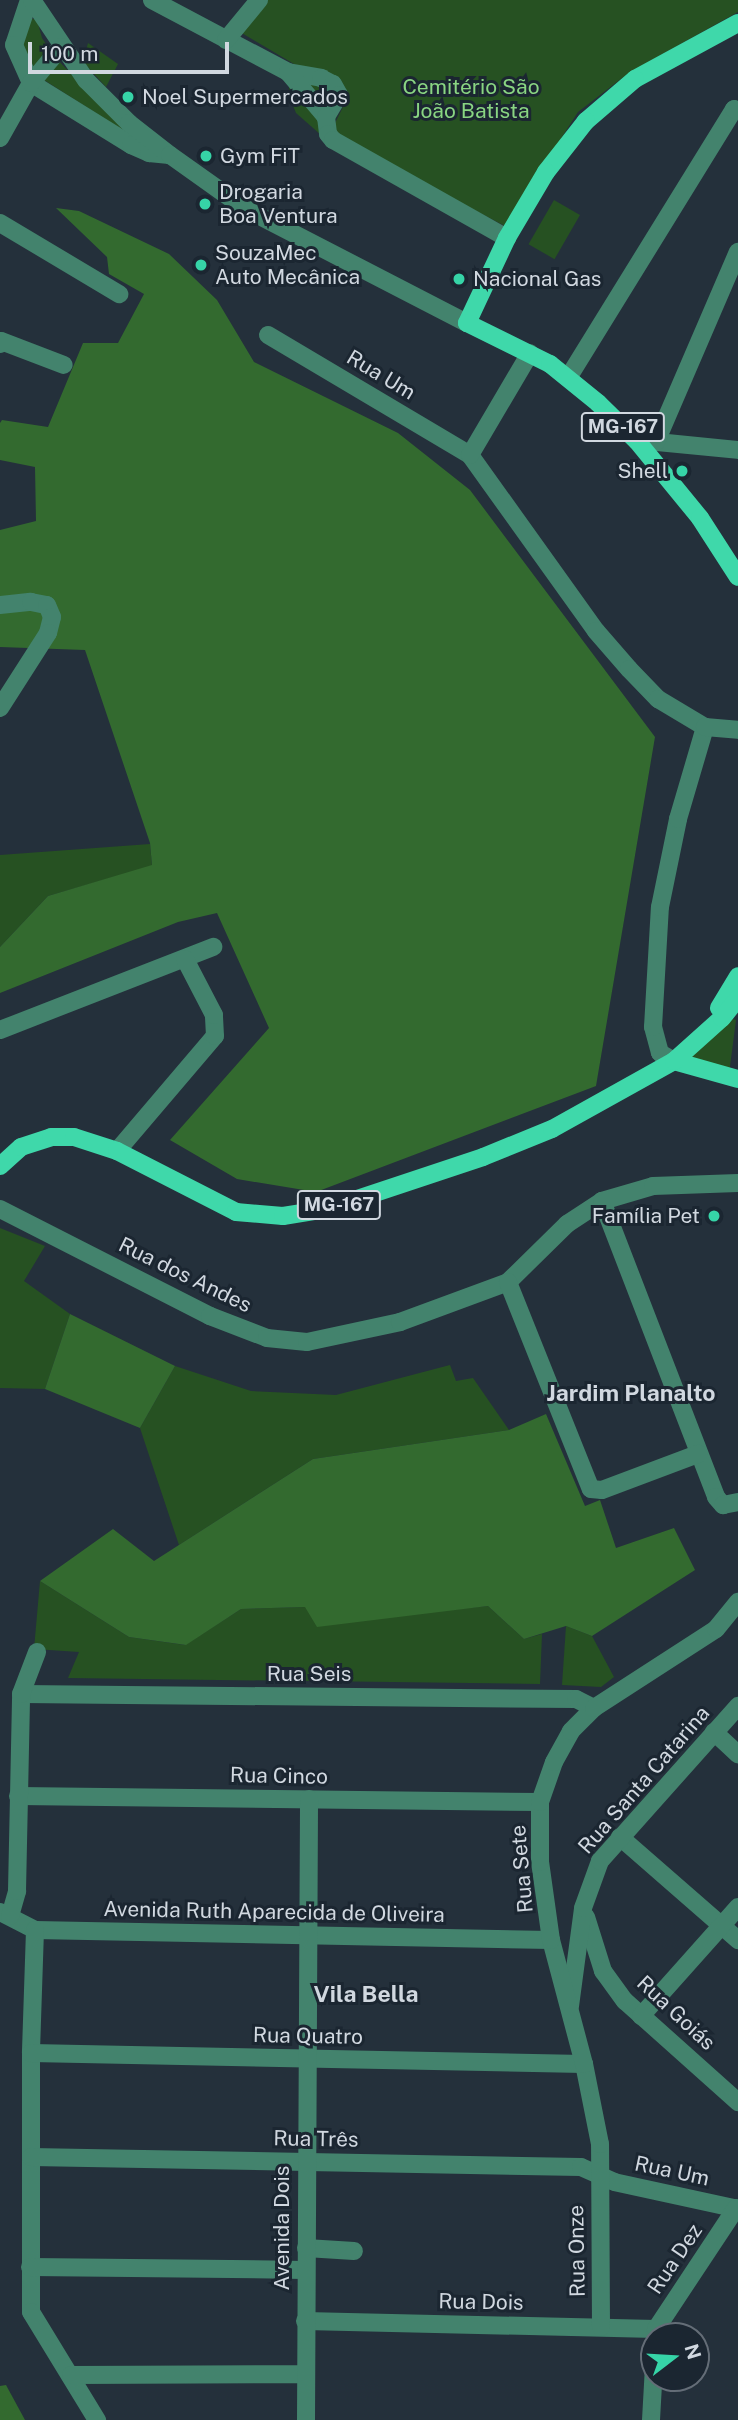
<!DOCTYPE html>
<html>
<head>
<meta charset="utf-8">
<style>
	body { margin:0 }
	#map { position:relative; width:738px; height:2420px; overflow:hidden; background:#24303b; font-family:"Public Sans",sans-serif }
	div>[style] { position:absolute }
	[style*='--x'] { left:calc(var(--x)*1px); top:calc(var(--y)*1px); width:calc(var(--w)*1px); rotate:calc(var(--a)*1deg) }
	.green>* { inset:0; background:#265122; transform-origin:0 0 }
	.forest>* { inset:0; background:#336a2f }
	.minor>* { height:18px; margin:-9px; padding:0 9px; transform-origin:9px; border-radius:9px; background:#43836d }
	.major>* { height:18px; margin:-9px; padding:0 9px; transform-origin:9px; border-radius:9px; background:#3fd8aa }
	.dots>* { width:19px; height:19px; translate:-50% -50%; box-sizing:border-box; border:4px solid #1b2631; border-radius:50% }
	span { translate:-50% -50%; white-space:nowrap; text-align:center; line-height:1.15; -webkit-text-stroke:6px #1b2631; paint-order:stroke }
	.shield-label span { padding:2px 5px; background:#1b2631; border:2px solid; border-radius:5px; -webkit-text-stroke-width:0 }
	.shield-label { font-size:19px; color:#d1d8e0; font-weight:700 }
	.park-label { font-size:21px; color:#89d582 }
	.poi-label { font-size:21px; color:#d1d8e0 }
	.left { translate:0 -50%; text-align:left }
	.right { translate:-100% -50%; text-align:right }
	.street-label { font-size:21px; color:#d1d8e0 }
	.neighbourhood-label { font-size:23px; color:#d1d8e0; font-weight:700 }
	.north { position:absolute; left:640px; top:2322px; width:70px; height:70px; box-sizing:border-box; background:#1b2631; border:2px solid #646d77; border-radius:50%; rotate:73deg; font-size:19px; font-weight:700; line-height:28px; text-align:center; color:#d1d8e0 }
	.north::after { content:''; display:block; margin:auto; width:24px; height:32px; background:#36d4a7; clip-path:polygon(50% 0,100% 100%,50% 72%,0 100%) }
	.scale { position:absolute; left:28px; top:42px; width:201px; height:32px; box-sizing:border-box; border:4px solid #d1d8e0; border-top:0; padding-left:9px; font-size:21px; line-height:24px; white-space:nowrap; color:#d1d8e0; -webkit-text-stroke:5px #1b2631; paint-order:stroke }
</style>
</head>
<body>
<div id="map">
	<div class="green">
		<i style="clip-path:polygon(267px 0,738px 0,738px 12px,630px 72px,578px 112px,505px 226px,329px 135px,345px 103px,342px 82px,294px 64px,240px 32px)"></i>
		<i style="clip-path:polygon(29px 18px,37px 20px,42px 38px,52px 53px,36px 74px,22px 45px)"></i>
		<i style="clip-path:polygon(88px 43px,118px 64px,106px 87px,83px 62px)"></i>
		<i style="clip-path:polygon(56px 58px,127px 133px,41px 78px)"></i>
		<i style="clip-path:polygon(294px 66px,344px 102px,329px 132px,321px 135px,296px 113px,288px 93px)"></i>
		<i style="left:554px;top:200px;width:30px;height:51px;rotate:30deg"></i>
		<i style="clip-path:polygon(150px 844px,152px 866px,48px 896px,0 947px,0 855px)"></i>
		<i style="clip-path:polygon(730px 1018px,736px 1020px,729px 1074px,686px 1062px)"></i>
		<i style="clip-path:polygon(0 1228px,45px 1246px,24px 1281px,70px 1314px,45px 1389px,0 1388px)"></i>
		<i style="clip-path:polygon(450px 1365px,456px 1381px,473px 1378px,509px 1430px,313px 1459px,179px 1545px,140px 1428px,175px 1366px,251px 1391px,336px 1395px)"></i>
		<i style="clip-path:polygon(40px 1581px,129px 1637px,185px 1645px,241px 1609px,305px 1607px,418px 1613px,488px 1606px,524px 1639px,542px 1634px,540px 1684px,68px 1678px,79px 1652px,34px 1649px)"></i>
		<i style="clip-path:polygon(566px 1626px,592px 1636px,614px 1677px,601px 1687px,562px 1685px)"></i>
	</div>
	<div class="forest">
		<i style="clip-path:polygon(56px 208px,79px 211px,169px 254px,217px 300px,254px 362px,398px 433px,470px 490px,655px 737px,596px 1086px,316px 1192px,237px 1179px,170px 1140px,269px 1028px,217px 913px,178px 922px,0 993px,0 947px,48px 896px,152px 865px,150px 843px,85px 650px,0 647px,0 530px,36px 521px,35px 467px,0 460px,0 423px,2px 420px,48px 427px,83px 343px,118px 343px,144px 294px,109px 274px,107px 257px)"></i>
		<i style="clip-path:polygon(70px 1314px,175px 1366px,140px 1428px,45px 1389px)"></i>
		<i style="clip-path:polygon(546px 1414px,585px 1506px,600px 1500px,616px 1548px,674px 1528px,695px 1570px,592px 1636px,566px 1626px,524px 1639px,488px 1606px,317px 1627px,305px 1607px,241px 1609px,186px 1645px,129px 1637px,40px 1581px,113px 1529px,154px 1561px,313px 1459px,509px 1430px)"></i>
		<i style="clip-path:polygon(6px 2385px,25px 2420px,0 2420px,0 2386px)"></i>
	</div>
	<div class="minor">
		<i style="--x:29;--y:0;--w:47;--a:108.4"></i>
		<i style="--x:14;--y:45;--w:42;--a:65.9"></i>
		<i style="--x:31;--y:83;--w:118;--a:31.8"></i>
		<i style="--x:131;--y:145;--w:20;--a:24"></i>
		<i style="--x:149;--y:153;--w:18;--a:6"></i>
		<i style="--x:32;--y:0;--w:97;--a:56"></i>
		<i style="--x:86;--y:80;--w:61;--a:45"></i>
		<i style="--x:129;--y:123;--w:52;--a:38"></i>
		<i style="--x:170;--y:155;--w:93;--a:35.4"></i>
		<i style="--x:246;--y:209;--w:249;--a:27.3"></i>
		<i style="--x:152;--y:0;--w:154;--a:27.9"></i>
		<i style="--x:288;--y:72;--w:34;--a:10"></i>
		<i style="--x:321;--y:78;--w:13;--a:27"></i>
		<i style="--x:333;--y:84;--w:13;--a:61"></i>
		<i style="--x:339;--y:95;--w:26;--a:121"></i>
		<i style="--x:326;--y:117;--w:59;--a:-130.2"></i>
		<i style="--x:226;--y:40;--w:52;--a:-50.5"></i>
		<i style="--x:326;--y:117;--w:17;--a:83"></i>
		<i style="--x:328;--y:134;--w:8;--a:50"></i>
		<i style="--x:333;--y:140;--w:200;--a:29.4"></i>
		<i style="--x:0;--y:138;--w:63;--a:-60.6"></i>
		<i style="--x:31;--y:83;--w:47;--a:-50.2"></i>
		<i style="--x:0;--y:223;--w:139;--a:30.8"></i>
		<i style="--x:268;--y:335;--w:235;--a:30.7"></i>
		<i style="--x:470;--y:455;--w:216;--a:54.4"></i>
		<i style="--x:596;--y:631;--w:50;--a:49"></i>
		<i style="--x:629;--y:669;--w:42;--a:46"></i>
		<i style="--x:658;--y:699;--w:55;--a:30.8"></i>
		<i style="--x:0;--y:344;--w:3;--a:-72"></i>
		<i style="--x:1;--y:341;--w:67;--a:20.9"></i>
		<i style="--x:568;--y:378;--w:316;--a:-58.3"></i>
		<i style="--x:734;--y:109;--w:4;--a:27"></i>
		<i style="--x:647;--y:441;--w:91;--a:5.6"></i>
		<i style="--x:656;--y:442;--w:207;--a:-66.7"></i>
		<i style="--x:470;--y:455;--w:118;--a:-59.5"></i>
		<i style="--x:0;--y:605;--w:31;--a:-6"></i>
		<i style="--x:31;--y:602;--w:16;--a:11"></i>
		<i style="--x:47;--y:605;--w:13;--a:67"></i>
		<i style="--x:52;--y:617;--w:16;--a:104"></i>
		<i style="--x:48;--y:633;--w:89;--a:122.6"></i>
		<i style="--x:0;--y:1030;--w:229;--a:-21.3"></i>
		<i style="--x:674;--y:1061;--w:16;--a:-150"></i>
		<i style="--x:660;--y:1053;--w:27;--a:-105"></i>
		<i style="--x:653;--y:1027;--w:120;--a:-86.7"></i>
		<i style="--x:660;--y:907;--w:90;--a:-78.4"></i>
		<i style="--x:678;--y:819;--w:96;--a:-73.6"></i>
		<i style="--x:705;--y:727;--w:33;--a:5"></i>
		<i style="--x:117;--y:1151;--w:151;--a:-49.6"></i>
		<i style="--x:215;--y:1036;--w:21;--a:-93"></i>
		<i style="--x:214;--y:1015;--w:63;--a:-117.4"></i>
		<i style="--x:602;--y:1201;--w:317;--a:68.9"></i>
		<i style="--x:716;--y:1497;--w:11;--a:49"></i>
		<i style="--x:723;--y:1505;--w:15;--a:-11"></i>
		<i style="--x:0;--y:1209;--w:236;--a:27"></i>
		<i style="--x:210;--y:1316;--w:61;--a:21.1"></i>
		<i style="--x:267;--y:1338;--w:40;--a:5.7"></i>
		<i style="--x:307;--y:1342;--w:95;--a:-12.1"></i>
		<i style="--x:400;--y:1322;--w:115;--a:-20.3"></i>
		<i style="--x:508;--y:1282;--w:83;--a:-44.5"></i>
		<i style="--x:567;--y:1224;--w:42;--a:-33.3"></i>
		<i style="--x:602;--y:1201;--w:53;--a:-16.4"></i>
		<i style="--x:653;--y:1186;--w:85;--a:-2"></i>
		<i style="--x:508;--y:1282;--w:223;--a:68.2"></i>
		<i style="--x:591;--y:1489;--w:11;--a:5"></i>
		<i style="--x:602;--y:1490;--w:103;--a:-20.6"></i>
		<i style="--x:21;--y:1694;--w:555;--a:0.52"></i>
		<i style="--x:576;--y:1699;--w:20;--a:27"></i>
		<i style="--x:714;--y:1732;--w:33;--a:43"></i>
		<i style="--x:18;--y:1796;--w:522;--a:0.66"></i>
		<i style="--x:620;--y:1837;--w:157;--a:41.1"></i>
		<i style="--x:0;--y:1912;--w:39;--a:27"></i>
		<i style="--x:35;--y:1930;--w:516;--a:1.11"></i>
		<i style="--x:10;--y:1916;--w:26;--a:-74"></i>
		<i style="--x:17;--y:1891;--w:197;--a:-88.8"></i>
		<i style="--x:21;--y:1694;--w:45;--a:-69.1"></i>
		<i style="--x:586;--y:1917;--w:57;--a:72.5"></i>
		<i style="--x:603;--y:1971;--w:37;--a:54"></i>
		<i style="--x:625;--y:2001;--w:152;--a:41.8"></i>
		<i style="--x:35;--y:1930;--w:123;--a:91.9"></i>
		<i style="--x:31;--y:2053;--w:259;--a:90"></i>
		<i style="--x:31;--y:2312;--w:127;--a:58.6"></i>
		<i style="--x:570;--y:2006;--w:99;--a:-82.4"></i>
		<i style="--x:583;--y:1908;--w:50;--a:-70.1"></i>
		<i style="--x:600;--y:1861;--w:208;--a:-48.3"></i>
		<i style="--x:641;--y:2016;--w:146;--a:-48.3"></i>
		<i style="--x:31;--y:2053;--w:553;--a:1.14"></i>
		<i style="--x:31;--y:2157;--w:550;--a:1.04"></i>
		<i style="--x:581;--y:2167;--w:36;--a:24"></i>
		<i style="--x:614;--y:2182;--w:127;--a:12.3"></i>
		<i style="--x:306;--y:2248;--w:48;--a:3.6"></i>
		<i style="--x:30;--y:2267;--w:275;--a:0.6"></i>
		<i style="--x:305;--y:2321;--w:351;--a:1.3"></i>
		<i style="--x:601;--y:2327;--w:183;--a:-90.3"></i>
		<i style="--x:600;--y:2144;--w:82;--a:-101.3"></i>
		<i style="--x:584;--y:2064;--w:128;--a:-104.9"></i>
		<i style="--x:551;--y:1940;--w:79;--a:-98"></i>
		<i style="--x:540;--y:1862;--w:60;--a:-90"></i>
		<i style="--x:540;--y:1802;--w:42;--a:-70.7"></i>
		<i style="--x:554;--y:1762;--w:35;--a:-61"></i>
		<i style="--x:571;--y:1731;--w:33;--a:-45"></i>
		<i style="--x:594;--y:1708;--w:145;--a:-32.9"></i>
		<i style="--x:716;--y:1629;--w:35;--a:-51"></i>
		<i style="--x:655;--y:2336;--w:7;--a:-82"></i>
		<i style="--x:656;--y:2329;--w:145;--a:-56.5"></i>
		<i style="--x:71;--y:2375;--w:235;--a:-0.2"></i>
		<i style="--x:306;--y:2420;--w:621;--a:-89.72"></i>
		<i style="--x:651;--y:2420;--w:54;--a:-86.8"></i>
	</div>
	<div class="major">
		<i style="--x:738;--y:23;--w:117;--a:151.5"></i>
		<i style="--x:635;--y:79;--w:65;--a:139.4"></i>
		<i style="--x:586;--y:121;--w:65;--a:128.1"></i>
		<i style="--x:546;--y:172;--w:77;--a:120.6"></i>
		<i style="--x:507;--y:238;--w:94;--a:115.2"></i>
		<i style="--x:467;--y:323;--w:93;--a:26.3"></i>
		<i style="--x:550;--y:364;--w:62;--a:39.1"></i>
		<i style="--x:598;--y:403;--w:54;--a:44.3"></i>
		<i style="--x:637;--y:441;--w:99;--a:50.7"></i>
		<i style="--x:700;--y:518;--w:70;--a:57.2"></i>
		<i style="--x:719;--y:1008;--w:37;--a:-59"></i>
		<i style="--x:674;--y:1061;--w:66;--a:15.7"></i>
		<i style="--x:0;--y:1166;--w:28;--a:-42"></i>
		<i style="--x:21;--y:1147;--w:32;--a:-18"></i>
		<i style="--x:51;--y:1137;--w:23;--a:0"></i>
		<i style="--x:74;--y:1137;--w:45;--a:18"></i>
		<i style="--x:117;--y:1151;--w:134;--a:27.1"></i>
		<i style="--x:236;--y:1212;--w:47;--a:4.9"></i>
		<i style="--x:283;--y:1216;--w:45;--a:-9"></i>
		<i style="--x:327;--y:1209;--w:164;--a:-18.4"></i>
		<i style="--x:483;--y:1157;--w:74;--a:-22.1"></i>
		<i style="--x:552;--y:1129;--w:140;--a:-29.1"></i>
		<i style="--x:674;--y:1061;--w:64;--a:-41.9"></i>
		<i style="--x:722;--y:1018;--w:26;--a:-51"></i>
	</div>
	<div class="dots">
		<i style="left:128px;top:97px;background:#36d4a7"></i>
		<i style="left:206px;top:156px;background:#36d4a7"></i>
		<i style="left:205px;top:204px;background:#36d4a7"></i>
		<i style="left:201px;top:265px;background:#36d4a7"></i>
		<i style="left:459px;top:279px;background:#36d4a7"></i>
		<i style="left:682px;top:471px;background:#36d4a7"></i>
		<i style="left:714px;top:1216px;background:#36d4a7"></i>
	</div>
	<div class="shield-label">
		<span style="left:623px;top:427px">MG-167</span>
		<span style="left:339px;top:1205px">MG-167</span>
	</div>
	<div class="park-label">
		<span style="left:471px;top:99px">Cemitério São<br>João Batista</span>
	</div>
	<div class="poi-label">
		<span class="left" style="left:142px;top:97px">Noel Supermercados</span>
		<span class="left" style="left:220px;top:156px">Gym FiT</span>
		<span class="left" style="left:219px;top:204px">Drogaria<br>Boa Ventura</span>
		<span class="left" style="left:215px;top:265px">SouzaMec<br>Auto Mecânica</span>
		<span class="left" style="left:473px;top:279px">Nacional Gas</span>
		<span class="right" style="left:668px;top:471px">Shell</span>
		<span class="right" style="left:700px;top:1216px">Família Pet</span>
	</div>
	<div class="street-label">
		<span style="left:381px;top:375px;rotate:31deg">Rua Um</span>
		<span style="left:185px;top:1275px;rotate:26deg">Rua dos Andes</span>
		<span style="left:309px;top:1674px">Rua Seis</span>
		<span style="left:279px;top:1776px;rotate:1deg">Rua Cinco</span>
		<span style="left:644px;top:1780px;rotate:-49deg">Rua Santa Catarina</span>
		<span style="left:522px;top:1869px;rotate:-95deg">Rua Sete</span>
		<span style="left:274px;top:1912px;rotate:1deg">Avenida Ruth Aparecida de Oliveira</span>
		<span style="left:676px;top:2013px;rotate:43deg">Rua Goiás</span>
		<span style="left:308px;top:2036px;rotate:1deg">Rua Quatro</span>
		<span style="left:316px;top:2139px;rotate:1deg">Rua Três</span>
		<span style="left:672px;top:2171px;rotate:12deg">Rua Um</span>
		<span style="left:282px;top:2228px;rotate:-90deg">Avenida Dois</span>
		<span style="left:577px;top:2251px;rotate:-91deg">Rua Onze</span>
		<span style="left:675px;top:2259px;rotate:-56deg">Rua Dez</span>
		<span style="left:481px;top:2302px;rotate:1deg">Rua Dois</span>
	</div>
	<div class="neighbourhood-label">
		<span style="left:631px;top:1393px">Jardim Planalto</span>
		<span style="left:366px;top:1994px">Vila Bella</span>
	</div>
	<div class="north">N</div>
	<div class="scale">100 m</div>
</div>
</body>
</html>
